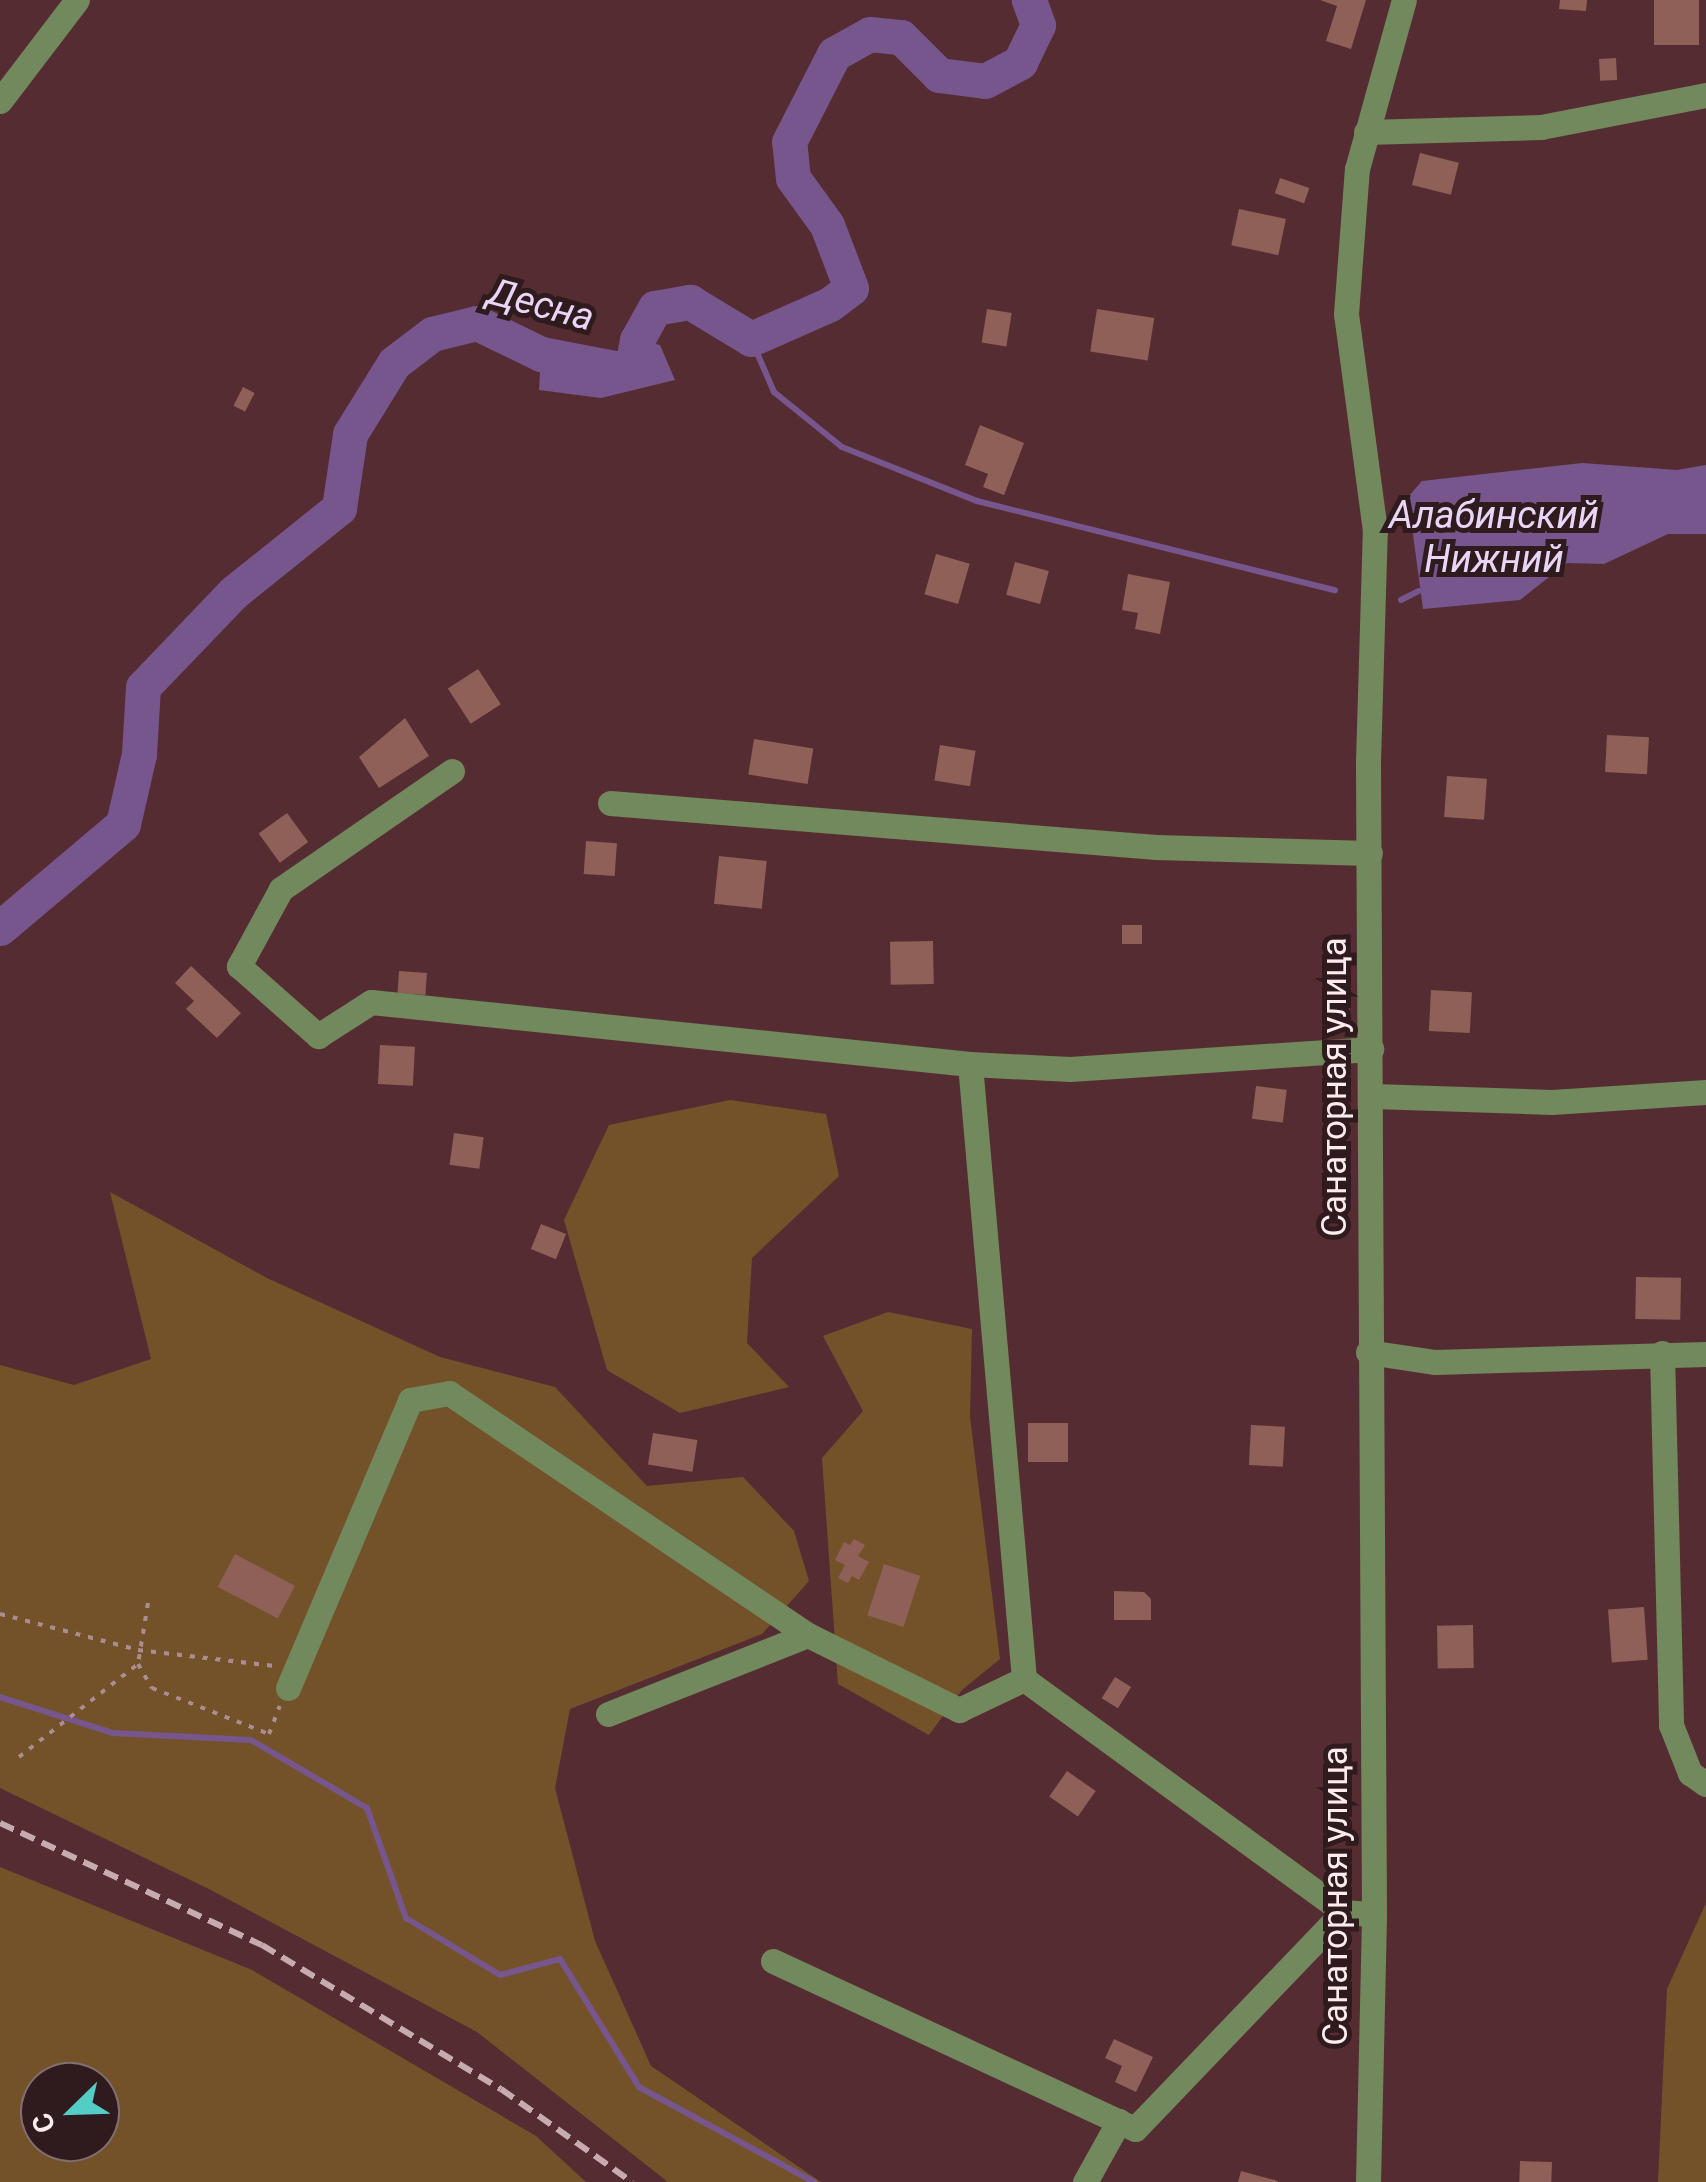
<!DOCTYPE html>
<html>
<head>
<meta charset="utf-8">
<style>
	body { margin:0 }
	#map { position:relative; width:1706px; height:2182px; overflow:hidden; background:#562c33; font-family:Roboto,sans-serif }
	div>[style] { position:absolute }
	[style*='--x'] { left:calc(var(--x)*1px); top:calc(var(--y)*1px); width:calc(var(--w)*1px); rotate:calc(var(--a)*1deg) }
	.green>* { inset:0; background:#745229 }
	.water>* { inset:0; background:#76568c }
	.stream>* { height:6px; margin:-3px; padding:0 3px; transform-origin:3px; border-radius:3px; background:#76568c }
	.river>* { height:35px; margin:-17.5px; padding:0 17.5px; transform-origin:17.5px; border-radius:17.5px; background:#76568c }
	.building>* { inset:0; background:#8e6057; transform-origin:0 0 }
	.path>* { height:4px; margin-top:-2px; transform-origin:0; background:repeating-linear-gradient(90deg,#aa8c91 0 5px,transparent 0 13px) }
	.minor>* { height:25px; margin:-12.5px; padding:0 12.5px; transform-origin:12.5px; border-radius:12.5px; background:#72885d }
	.rail>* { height:6px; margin-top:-3px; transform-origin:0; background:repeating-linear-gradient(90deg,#c6acaf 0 15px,transparent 0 23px) }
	span { translate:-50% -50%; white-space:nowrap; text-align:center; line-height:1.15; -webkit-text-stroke:10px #2f1b1e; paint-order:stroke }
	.street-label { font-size:35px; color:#fdebed }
	.water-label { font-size:38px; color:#e9d6f7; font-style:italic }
	.north { position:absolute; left:20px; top:2062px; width:100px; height:100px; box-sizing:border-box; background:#2f1b1e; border:2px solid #816e71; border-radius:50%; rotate:247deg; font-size:28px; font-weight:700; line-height:40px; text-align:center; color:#fdebed }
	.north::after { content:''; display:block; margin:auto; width:35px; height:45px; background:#54cdc7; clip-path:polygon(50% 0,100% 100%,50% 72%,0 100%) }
</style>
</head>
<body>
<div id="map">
	<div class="green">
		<i style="clip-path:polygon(730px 1100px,826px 1114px,839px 1176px,752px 1258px,747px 1343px,789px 1387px,680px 1413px,607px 1370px,564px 1220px,609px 1125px)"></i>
		<i style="clip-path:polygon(110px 1192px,267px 1278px,440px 1357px,555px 1387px,647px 1486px,743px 1477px,794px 1531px,809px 1581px,762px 1634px,570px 1709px,555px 1788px,595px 1941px,651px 2066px,821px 2182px,668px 2182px,477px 2032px,211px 1890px,0 1788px,0 1365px,74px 1385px,151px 1359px)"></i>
		<i style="clip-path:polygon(888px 1312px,972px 1329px,970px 1417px,1000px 1659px,962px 1690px,929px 1735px,838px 1684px,822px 1458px,863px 1411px,823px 1336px)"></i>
		<i style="clip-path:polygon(evenodd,0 1867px,252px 1970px,536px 2136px,586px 2182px,0 2182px,0 1867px,40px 2082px,100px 2082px,100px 2142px,40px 2142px,40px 2082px)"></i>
		<i style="clip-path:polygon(1706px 1903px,1706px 2182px,1658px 2182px,1667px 1989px)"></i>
	</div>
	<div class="water">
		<i style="clip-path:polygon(637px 340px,660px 345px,675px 380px,601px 398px,539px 390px,541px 354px,630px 370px)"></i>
		<i style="clip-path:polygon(1582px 463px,1677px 470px,1706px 465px,1706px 534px,1668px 534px,1604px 564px,1567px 563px,1520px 600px,1423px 609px,1408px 497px,1422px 481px)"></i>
	</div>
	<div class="stream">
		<i style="--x:751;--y:339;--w:58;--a:66.5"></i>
		<i style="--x:774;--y:392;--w:87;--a:39"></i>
		<i style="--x:842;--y:447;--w:145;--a:21.8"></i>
		<i style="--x:977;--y:501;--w:369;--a:14"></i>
		<i style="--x:1401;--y:600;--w:20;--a:-27"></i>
		<i style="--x:0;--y:1697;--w:119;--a:17.7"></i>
		<i style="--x:113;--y:1733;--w:138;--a:2.9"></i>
		<i style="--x:251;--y:1740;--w:134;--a:30.4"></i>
		<i style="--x:367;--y:1808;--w:117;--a:70.5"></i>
		<i style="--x:406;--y:1918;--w:110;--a:31.2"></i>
		<i style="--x:500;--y:1975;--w:62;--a:-14.9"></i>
		<i style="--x:560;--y:1959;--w:150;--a:58.3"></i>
		<i style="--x:639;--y:2087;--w:199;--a:28.5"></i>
	</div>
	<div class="river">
		<i style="--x:0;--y:928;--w:161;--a:-40.2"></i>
		<i style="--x:123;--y:824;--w:72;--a:-77.1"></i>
		<i style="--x:139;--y:754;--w:67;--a:-86.6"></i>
		<i style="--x:143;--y:687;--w:130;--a:-46.2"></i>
		<i style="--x:233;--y:593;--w:136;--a:-38.7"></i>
		<i style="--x:339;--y:508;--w:75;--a:-81.5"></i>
		<i style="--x:350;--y:434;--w:84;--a:-58.2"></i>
		<i style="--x:394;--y:363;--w:48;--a:-37.3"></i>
		<i style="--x:432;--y:334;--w:46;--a:-13.7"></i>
		<i style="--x:477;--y:323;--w:71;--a:25.8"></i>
		<i style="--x:541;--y:354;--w:92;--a:10.7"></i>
		<i style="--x:631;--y:371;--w:32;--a:-79"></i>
		<i style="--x:637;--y:340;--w:37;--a:-61"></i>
		<i style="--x:655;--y:308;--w:36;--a:-10"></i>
		<i style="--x:690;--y:302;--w:71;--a:31.2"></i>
		<i style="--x:751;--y:339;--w:86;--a:-23.9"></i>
		<i style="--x:830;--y:304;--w:26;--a:-37"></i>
		<i style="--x:851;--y:288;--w:67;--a:-110.9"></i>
		<i style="--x:827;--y:225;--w:58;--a:-125.9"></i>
		<i style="--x:793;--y:178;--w:36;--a:-96"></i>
		<i style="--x:789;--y:142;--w:99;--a:-62.9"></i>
		<i style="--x:834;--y:54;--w:41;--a:-29.1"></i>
		<i style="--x:870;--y:34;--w:31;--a:6"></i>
		<i style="--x:901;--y:37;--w:54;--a:45"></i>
		<i style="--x:939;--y:75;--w:46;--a:7.4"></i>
		<i style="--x:985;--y:81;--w:40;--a:-28"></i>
		<i style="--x:1020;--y:62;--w:41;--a:-64.1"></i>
		<i style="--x:1038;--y:25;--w:27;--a:-110"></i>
	</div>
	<div class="building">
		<i style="clip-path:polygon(1366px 0,1351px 49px,1326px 41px,1337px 6px,1320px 0)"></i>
		<i style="clip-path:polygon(1560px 0,1587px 0,1586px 11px,1559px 9px)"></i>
		<i style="left:1654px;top:0;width:45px;height:45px"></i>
		<i style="left:1616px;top:58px;width:22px;height:17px;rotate:87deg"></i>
		<i style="left:1420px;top:153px;width:40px;height:33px;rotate:14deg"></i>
		<i style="left:1280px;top:178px;width:31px;height:16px;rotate:19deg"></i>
		<i style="left:1239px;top:209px;width:48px;height:37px;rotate:12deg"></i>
		<i style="left:987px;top:309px;width:25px;height:34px;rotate:9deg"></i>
		<i style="left:1097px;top:309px;width:58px;height:43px;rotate:9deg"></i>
		<i style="left:243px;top:387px;width:13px;height:21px;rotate:27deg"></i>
		<i style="clip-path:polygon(980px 425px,1024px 443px,1004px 495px,983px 487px,988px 474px,965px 465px)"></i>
		<i style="left:936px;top:554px;width:35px;height:42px;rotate:16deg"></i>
		<i style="left:1015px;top:562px;width:35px;height:34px;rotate:15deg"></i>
		<i style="clip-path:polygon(1128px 574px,1170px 582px,1160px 634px,1135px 629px,1138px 613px,1122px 610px)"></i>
		<i style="left:478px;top:669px;width:42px;height:36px;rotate:57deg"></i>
		<i style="clip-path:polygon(405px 718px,429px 756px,379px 788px,359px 757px)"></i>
		<i style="left:1607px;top:735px;width:42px;height:37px;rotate:3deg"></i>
		<i style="left:754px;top:739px;width:60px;height:36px;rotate:9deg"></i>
		<i style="left:940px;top:745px;width:36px;height:36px;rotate:9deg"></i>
		<i style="left:1447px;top:776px;width:40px;height:41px;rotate:4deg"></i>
		<i style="left:287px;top:813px;width:36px;height:35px;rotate:54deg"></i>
		<i style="left:586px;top:841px;width:31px;height:33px;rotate:4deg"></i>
		<i style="left:719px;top:856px;width:48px;height:48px;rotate:6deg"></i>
		<i style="left:1122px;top:925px;width:20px;height:19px"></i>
		<i style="left:933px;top:941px;width:43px;height:43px;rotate:89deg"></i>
		<i style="clip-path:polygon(191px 966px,241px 1013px,217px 1038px,186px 1009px,194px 1001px,175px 983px)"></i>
		<i style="left:399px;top:971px;width:28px;height:22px;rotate:4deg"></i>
		<i style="left:1431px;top:990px;width:41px;height:41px;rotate:3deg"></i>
		<i style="left:380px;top:1045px;width:35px;height:39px;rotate:3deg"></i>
		<i style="left:1256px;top:1086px;width:31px;height:33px;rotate:7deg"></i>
		<i style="left:454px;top:1133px;width:30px;height:32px;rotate:8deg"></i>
		<i style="left:541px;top:1224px;width:27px;height:27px;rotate:22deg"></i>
		<i style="left:1636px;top:1277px;width:45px;height:42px;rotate:1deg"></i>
		<i style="left:1068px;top:1423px;width:39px;height:40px;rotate:90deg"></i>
		<i style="left:1251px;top:1425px;width:34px;height:40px;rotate:3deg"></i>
		<i style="left:653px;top:1433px;width:45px;height:32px;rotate:9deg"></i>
		<i style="clip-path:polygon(854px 1539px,865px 1545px,858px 1556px,869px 1562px,859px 1580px,852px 1576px,848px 1583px,838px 1578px,845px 1565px,835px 1560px,844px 1542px,850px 1545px)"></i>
		<i style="left:235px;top:1554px;width:68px;height:37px;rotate:28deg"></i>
		<i style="left:884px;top:1564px;width:38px;height:54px;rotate:18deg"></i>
		<i style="clip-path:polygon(1114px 1591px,1144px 1592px,1151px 1599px,1151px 1620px,1114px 1620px)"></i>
		<i style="left:1644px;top:1607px;width:53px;height:36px;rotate:86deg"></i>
		<i style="left:1473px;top:1625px;width:43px;height:36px;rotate:89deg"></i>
		<i style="left:1115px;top:1677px;width:19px;height:25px;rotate:32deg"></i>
		<i style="left:1067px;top:1771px;width:35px;height:31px;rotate:35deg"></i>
		<i style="clip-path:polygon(1114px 2039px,1153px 2057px,1136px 2092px,1115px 2082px,1122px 2066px,1105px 2058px)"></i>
		<i style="left:1520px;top:2161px;width:32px;height:21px;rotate:2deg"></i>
		<i style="clip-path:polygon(1241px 2171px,1278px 2181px,1278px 2182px,1238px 2182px)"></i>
	</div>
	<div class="path">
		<i style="--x:148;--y:1603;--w:62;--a:99.3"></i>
		<i style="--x:138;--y:1664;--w:28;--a:60"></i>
		<i style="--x:152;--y:1688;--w:126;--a:21.5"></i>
		<i style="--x:269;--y:1734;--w:30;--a:-69"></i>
		<i style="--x:0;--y:1614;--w:143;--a:14.6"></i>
		<i style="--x:138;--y:1650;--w:138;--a:6.7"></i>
		<i style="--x:19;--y:1757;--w:151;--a:-38"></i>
	</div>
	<div class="minor">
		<i style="--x:0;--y:101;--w:127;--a:-52.7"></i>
		<i style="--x:1366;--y:132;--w:175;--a:-1.6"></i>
		<i style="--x:1541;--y:127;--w:168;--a:-11"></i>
		<i style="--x:452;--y:771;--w:208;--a:145.4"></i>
		<i style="--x:281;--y:889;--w:88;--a:118.6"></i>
		<i style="--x:239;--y:966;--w:106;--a:41.5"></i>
		<i style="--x:318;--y:1036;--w:63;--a:-32.7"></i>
		<i style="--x:371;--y:1002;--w:602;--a:5.91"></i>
		<i style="--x:970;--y:1064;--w:100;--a:2.9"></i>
		<i style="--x:1070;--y:1069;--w:302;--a:-3.8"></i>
		<i style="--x:610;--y:803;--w:548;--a:4.61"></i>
		<i style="--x:1156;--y:847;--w:214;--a:1.6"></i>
		<i style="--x:970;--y:1064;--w:617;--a:84.98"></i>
		<i style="--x:1024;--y:1679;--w:395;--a:36.1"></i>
		<i style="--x:1343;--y:1912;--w:31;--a:4"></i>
		<i style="--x:1373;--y:1096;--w:179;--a:1.9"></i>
		<i style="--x:1552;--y:1102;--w:154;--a:-3.7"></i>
		<i style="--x:1368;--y:1352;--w:68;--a:8.5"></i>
		<i style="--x:1435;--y:1362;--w:271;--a:-1.7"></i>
		<i style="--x:1662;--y:1353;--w:372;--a:88.6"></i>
		<i style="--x:1671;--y:1725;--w:52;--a:68.4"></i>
		<i style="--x:1690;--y:1773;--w:19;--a:35"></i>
		<i style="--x:288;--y:1688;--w:313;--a:-67"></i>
		<i style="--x:410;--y:1400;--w:40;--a:-10"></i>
		<i style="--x:449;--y:1393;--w:433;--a:34"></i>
		<i style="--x:608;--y:1714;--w:215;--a:-21.6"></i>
		<i style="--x:808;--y:1635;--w:169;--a:26.4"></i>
		<i style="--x:959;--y:1710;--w:72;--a:-25.5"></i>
		<i style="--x:773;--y:1961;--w:399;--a:24.9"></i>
		<i style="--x:1135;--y:2129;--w:301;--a:-46.2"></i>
		<i style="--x:1085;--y:2182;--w:70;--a:-60.9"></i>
		<i style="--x:1368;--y:2182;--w:268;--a:-88.7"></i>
		<i style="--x:1374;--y:1914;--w:1153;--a:-90.3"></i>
		<i style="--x:1368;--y:761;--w:230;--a:-88.3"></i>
		<i style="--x:1375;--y:531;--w:219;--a:-97.6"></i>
		<i style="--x:1346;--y:314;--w:145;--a:-85.7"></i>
		<i style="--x:1357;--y:169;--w:175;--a:-74.5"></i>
	</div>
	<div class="rail">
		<i style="--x:0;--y:1823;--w:289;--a:25"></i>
		<i style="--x:262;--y:1945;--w:279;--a:31.1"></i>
		<i style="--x:501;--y:2089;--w:161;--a:35.4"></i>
	</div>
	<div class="street-label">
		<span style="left:1335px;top:1087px;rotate:-90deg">Санаторная улица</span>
		<span style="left:1336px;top:1896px;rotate:-90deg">Санаторная улица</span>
	</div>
	<div class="water-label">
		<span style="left:541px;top:305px;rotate:15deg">Десна</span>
		<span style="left:1494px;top:538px">Алабинский<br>Нижний</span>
	</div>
	<div class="north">С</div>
</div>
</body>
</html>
